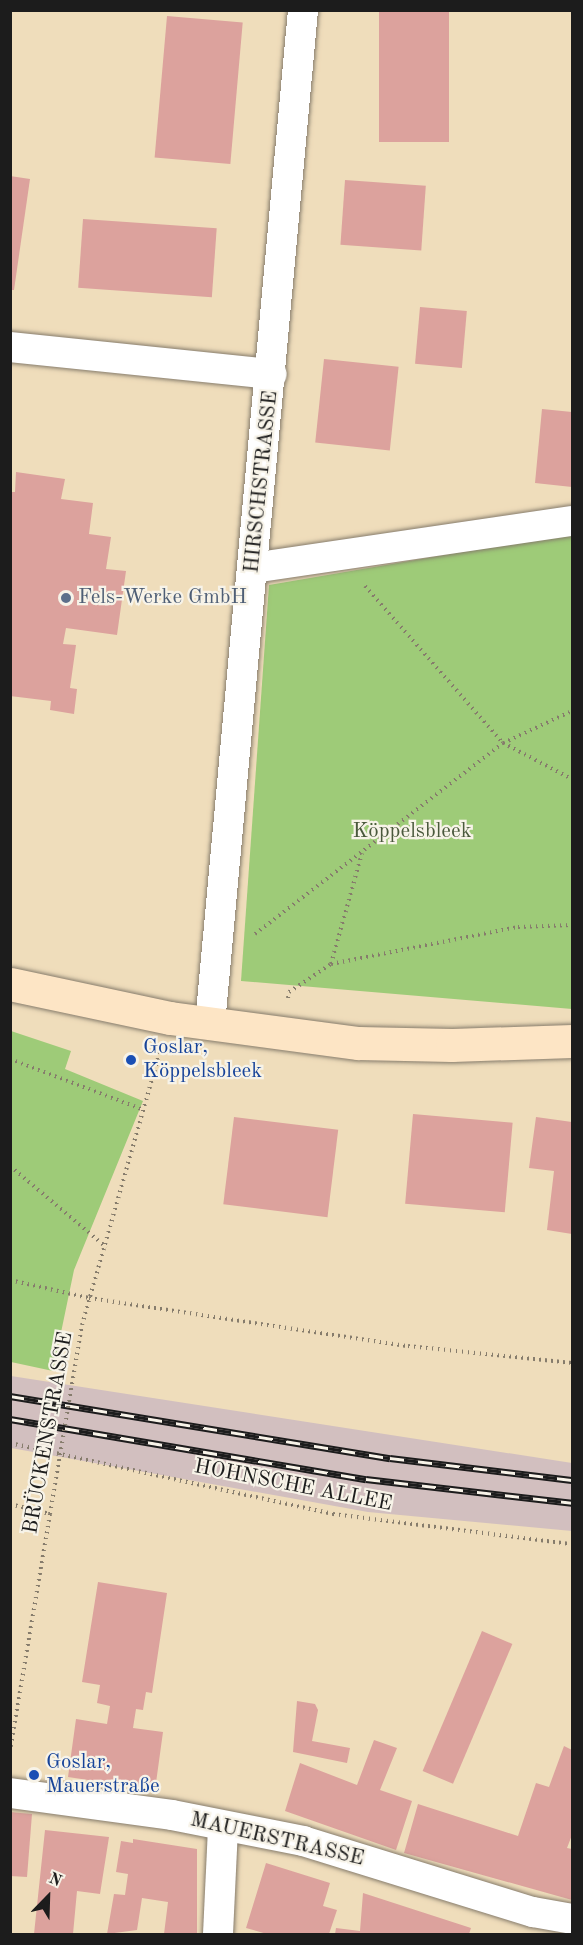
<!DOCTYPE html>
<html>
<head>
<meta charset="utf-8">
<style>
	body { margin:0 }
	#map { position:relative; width:583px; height:1945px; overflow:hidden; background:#efddbb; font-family:"Old Standard TT",serif }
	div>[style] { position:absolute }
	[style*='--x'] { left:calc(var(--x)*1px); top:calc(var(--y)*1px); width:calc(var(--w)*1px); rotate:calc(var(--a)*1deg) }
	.industrial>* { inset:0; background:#d2bfbf }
	.green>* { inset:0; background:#9ecb78 }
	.building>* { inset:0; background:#dca29d; transform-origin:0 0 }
	.path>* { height:4px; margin-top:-2px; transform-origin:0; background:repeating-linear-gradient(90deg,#867c6c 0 1.5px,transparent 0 6px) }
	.roads { filter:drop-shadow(0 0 2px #867c6c) drop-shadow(0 0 2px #867c6c) }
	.street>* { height:30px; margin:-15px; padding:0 15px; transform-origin:15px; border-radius:15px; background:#fff }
	.secondary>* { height:33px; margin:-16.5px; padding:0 16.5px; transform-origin:16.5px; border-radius:16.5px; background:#fde5c5 }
	.rail>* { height:7px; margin-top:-3.5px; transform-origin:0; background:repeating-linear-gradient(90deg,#f7f3e8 0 14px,#1c1c1c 0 28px); box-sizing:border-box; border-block:2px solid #1c1c1c }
	.path-bridge>* { height:4px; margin-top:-2px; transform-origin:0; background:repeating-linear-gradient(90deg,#867c6c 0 1.5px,transparent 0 6px) }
	.dots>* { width:16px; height:16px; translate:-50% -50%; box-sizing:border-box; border:3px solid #f7f3e8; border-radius:50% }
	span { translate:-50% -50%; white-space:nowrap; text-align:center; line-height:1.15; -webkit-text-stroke:4.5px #f7f3e8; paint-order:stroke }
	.street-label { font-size:21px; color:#1c1c1c }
	.service-label { font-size:21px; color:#4e5e75 }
	.left { translate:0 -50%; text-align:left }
	.park-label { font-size:21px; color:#4a593c }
	.transit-label { font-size:21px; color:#164399 }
	.frame { position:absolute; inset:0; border:12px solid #1c1c1c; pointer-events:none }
	.north { position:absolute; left:18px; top:1867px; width:60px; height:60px; -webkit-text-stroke:4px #f7f3e8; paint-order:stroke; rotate:23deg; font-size:16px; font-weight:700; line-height:24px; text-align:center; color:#1c1c1c }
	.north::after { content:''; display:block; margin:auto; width:21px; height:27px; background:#1c1c1c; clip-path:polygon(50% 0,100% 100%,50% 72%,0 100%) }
</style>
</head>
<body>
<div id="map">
	<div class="industrial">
		<i style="clip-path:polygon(11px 1376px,572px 1463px,572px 1531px,368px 1512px,11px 1448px)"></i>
	</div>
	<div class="green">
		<i style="clip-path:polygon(572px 533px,572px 1009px,241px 981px,269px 585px)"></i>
		<i style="clip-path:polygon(11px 1031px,71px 1051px,65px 1069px,143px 1101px,74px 1270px,53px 1371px,11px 1362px)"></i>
	</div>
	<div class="building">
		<i style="left:379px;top:10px;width:70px;height:132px"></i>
		<i style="left:167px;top:16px;width:76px;height:142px;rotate:5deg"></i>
		<i style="clip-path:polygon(10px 176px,30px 179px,14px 290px,10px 290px)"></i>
		<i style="left:345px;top:180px;width:81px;height:65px;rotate:4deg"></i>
		<i style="left:83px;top:219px;width:134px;height:69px;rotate:4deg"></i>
		<i style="left:420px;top:307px;width:47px;height:57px;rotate:5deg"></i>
		<i style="left:324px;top:359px;width:75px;height:84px;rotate:6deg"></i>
		<i style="clip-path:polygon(542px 409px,572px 412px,572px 487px,535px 483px)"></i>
		<i style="clip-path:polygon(16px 472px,65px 479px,61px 499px,93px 503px,89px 534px,111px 537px,106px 569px,126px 571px,117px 635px,66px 628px,63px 644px,76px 645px,70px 688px,77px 689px,74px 714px,50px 710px,51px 701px,10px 696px,10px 492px,15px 492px)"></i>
		<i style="left:413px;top:1114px;width:100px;height:90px;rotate:5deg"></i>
		<i style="left:234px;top:1117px;width:105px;height:88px;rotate:7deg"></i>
		<i style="clip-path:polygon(536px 1117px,572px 1122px,572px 1234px,547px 1230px,554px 1171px,529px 1168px)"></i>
		<i style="clip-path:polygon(98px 1582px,167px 1593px,152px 1693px,146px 1692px,143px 1710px,136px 1709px,133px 1728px,163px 1732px,155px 1790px,68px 1777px,76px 1719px,107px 1724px,110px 1706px,97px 1703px,100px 1685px,82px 1682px)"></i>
		<i style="left:482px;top:1631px;width:33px;height:152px;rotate:23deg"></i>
		<i style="clip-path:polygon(297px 1701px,315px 1704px,318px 1710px,312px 1741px,350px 1748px,347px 1763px,293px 1752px)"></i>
		<i style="clip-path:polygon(374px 1740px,397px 1748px,380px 1790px,412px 1801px,396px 1850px,285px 1811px,300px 1763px,357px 1785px)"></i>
		<i style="clip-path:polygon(564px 1746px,572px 1750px,572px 1835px,567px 1848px,572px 1849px,572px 1900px,404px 1853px,418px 1804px,518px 1836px,536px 1783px,549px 1787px)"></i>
		<i style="clip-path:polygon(10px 1812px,32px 1814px,27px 1877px,10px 1876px)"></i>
		<i style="clip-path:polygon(45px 1830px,109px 1837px,100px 1894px,77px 1891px,73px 1934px,34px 1934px)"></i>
		<i style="clip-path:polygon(133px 1839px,197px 1849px,197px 1934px,164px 1934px,168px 1902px,142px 1898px,137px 1930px,107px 1934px,114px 1894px,125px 1895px,128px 1874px,116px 1872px,121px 1841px,133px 1843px)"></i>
		<i style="clip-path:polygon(266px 1863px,330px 1883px,323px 1906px,337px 1910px,329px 1934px,267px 1934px,246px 1928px)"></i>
		<i style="clip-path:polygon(363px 1893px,471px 1928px,469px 1934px,335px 1934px,336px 1928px,360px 1931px)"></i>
	</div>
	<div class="path">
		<i style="--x:365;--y:586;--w:209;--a:48.7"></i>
		<i style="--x:503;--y:743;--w:78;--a:27.6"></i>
		<i style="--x:255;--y:934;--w:313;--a:-37.6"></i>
		<i style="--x:503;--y:743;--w:76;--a:-24.9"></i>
		<i style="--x:331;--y:964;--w:115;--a:-74.4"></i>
		<i style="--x:288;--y:998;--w:6;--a:-81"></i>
		<i style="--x:289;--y:992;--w:50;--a:-33.7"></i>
		<i style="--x:331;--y:964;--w:191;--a:-11.2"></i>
		<i style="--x:518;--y:927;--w:54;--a:-2.1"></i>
		<i style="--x:10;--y:1059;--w:143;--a:20.8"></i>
		<i style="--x:10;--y:1166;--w:126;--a:40.2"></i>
		<i style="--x:10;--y:1280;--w:81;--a:12.8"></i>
		<i style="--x:89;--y:1298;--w:323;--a:8.6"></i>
		<i style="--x:408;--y:1346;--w:165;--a:5.9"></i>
		<i style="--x:82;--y:1325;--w:284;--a:-74.1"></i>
		<i style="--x:10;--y:1443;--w:331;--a:12.4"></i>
		<i style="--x:333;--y:1514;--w:241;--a:7.2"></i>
		<i style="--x:10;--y:1504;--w:41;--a:14"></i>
		<i style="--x:50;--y:1514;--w:240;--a:99.6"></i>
	</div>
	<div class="roads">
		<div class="street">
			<i style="--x:10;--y:347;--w:263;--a:5.9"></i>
			<i style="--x:253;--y:568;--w:322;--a:-8.4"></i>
			<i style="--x:210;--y:1024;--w:1018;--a:-84.76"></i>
			<i style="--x:10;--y:1793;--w:163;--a:7.7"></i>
			<i style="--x:172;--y:1815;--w:134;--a:11.2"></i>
			<i style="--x:303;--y:1841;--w:241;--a:17.2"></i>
			<i style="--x:533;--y:1912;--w:40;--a:10"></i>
			<i style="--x:218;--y:1934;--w:108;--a:-87.3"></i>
		</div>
		<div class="secondary">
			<i style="--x:10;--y:984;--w:164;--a:12"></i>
			<i style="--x:170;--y:1018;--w:190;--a:7.6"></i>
			<i style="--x:358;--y:1043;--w:94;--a:1.2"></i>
			<i style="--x:452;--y:1045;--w:120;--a:-1.9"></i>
		</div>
	</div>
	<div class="rail">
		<i style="--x:10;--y:1396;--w:385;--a:9.3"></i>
		<i style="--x:390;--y:1458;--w:183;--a:6.9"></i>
		<i style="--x:10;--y:1419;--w:361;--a:9.6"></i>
		<i style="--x:366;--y:1479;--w:207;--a:6.6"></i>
	</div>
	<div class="path-bridge">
		<i style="--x:50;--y:1514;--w:192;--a:-80.4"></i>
	</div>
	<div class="dots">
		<i style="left:66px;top:598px;background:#5c6f8a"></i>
		<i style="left:131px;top:1060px;background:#1a4fb4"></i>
		<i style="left:34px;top:1775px;background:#1a4fb4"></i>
	</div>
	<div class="street-label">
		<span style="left:262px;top:482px;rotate:-84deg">HIRSCHSTRASSE</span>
		<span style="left:49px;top:1433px;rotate:-80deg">BRÜCKENSTRASSE</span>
		<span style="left:293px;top:1486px;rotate:11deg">HOHNSCHE ALLEE</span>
		<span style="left:277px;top:1840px;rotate:13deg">MAUERSTRASSE</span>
	</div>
	<div class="service-label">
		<span class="left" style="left:78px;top:598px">Fels-Werke GmbH</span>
	</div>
	<div class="park-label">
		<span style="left:412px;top:832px">Köppelsbleek</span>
	</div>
	<div class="transit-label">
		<span class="left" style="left:143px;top:1060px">Goslar,<br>Köppelsbleek</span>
		<span class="left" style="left:46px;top:1775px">Goslar,<br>Mauerstraße</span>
	</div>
	<div class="frame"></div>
	<div class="north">N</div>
</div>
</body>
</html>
